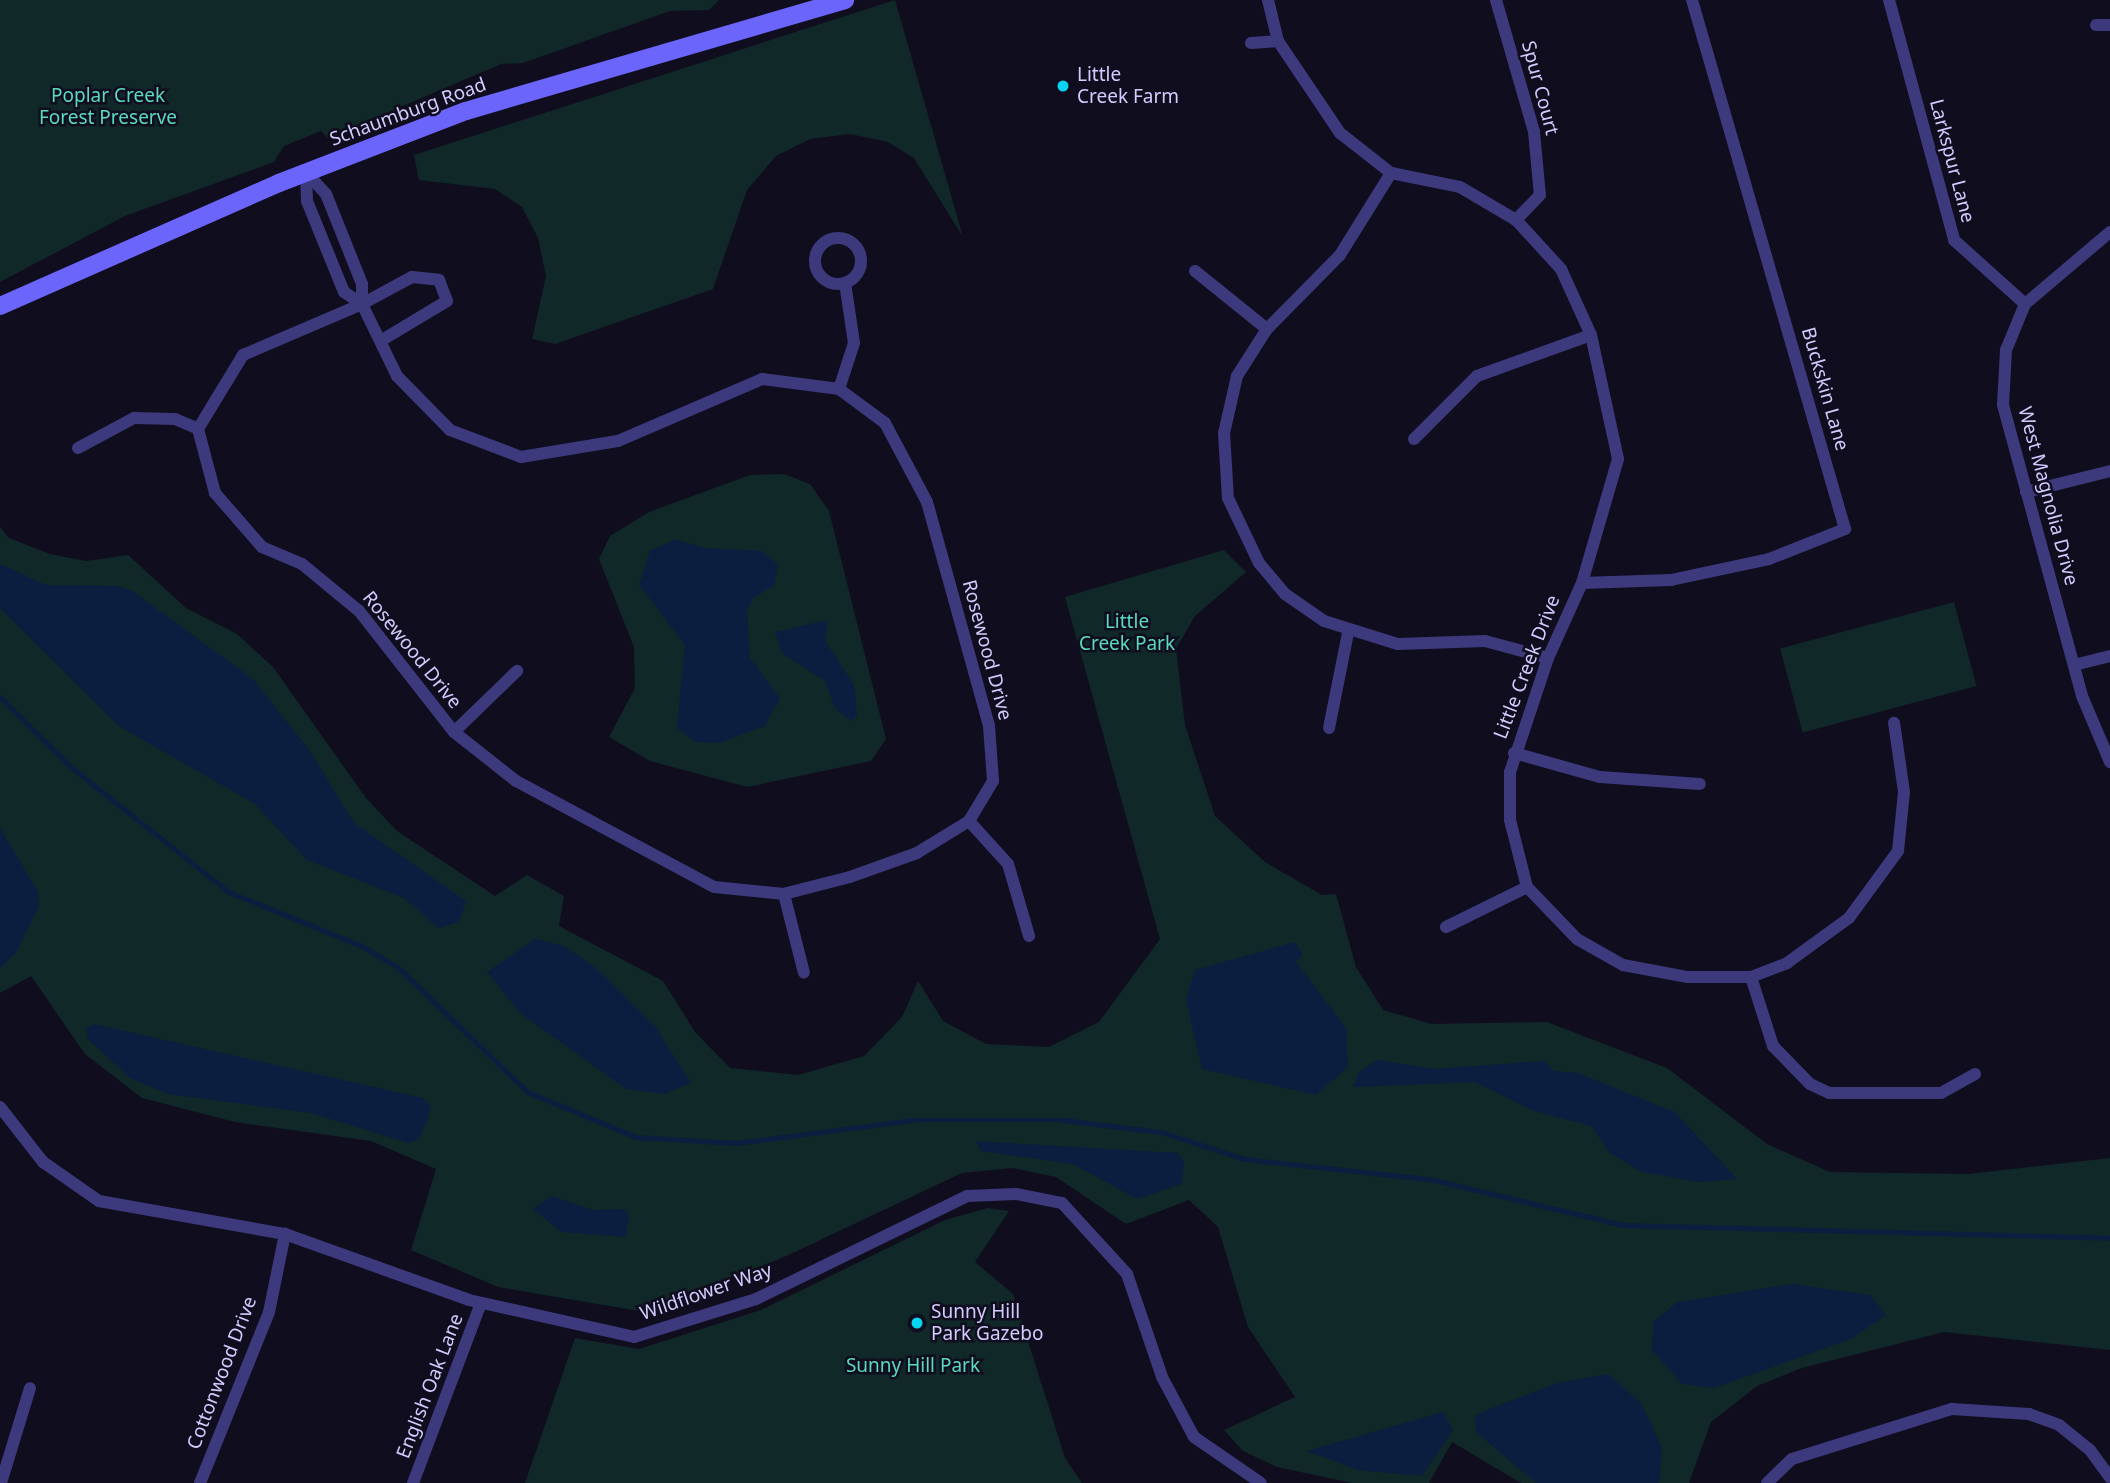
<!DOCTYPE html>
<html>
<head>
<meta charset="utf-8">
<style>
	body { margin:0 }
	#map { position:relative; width:2110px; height:1483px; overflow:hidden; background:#100d1f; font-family:"Noto Sans",sans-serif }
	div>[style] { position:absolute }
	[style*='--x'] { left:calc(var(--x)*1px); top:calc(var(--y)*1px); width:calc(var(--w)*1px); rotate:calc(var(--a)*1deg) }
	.green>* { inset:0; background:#102828; transform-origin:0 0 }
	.water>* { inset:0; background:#0c1e3f }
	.stream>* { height:4.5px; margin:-2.25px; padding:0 2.25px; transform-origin:2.25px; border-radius:2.25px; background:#0c1e3f }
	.minor>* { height:12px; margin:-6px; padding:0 6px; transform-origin:6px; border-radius:6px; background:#3d397d }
	.minor>.ring { margin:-6px; padding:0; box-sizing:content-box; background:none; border:12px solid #3d397d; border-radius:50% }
	.secondary>* { height:18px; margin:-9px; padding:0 9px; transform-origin:9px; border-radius:9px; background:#6c65fb }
	.dots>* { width:19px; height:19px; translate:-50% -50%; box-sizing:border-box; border:4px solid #100d1f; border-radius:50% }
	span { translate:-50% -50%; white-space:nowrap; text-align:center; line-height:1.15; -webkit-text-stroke:5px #100d1f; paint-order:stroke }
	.poi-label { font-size:19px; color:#d2ccfe }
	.left { translate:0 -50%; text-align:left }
	.street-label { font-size:19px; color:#d2ccfe }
	.park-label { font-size:19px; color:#5adbbd }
</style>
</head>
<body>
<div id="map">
	<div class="green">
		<i style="clip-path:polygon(0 0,719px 0,709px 10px,670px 11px,523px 63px,501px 64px,328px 138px,321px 131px,284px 146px,274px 162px,125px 216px,0 282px)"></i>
		<i style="clip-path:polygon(895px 0,963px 237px,914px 158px,888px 142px,850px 134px,810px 139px,776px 156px,747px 190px,713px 289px,555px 344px,532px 339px,546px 276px,538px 238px,522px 207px,495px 189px,419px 180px,414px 155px)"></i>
		<i style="clip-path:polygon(784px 474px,810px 484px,829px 511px,886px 739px,871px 761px,747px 787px,650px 761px,609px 737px,635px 688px,634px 647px,599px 559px,610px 536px,649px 512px,750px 475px)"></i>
		<i style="clip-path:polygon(0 527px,9px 538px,50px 554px,86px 561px,128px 555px,186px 608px,237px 634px,273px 667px,366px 798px,397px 831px,495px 896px,527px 875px,564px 896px,559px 926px,663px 981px,695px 1032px,730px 1068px,798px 1075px,864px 1056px,902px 1017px,918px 981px,943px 1021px,986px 1044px,1049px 1047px,1099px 1022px,1160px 939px,1065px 597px,1224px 550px,1246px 572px,1195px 616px,1176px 649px,1185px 725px,1215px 816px,1265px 862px,1322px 895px,1336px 894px,1356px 967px,1383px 1010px,1432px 1024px,1547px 1022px,1667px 1068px,1767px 1144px,1830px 1172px,1968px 1174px,2110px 1158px,2110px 1350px,1944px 1332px,1802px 1368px,1757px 1386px,1711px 1422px,1689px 1483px,1521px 1483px,1452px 1442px,1429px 1483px,1352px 1483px,1277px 1467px,1243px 1451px,1224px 1430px,1295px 1397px,1248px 1327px,1218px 1227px,1189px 1200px,1126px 1224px,1056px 1177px,1013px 1168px,962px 1173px,782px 1258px,639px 1311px,498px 1287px,411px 1250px,436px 1169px,371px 1141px,235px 1122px,142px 1098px,85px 1054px,31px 976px,0 993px)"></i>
		<i style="left:1954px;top:602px;width:87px;height:180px;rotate:75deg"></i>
		<i style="clip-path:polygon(988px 1208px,1009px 1211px,975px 1262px,1013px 1294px,1065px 1458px,1082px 1483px,525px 1483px,575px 1338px,639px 1349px,761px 1310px,945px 1220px)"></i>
	</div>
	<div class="water">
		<i style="clip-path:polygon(676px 539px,704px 548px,763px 551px,778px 565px,774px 586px,753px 598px,747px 611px,750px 658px,780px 698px,765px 726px,719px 743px,696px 742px,677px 728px,685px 645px,639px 585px,650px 551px)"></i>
		<i style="clip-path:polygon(0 564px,46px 585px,119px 586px,134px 592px,253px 679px,310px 751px,354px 823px,466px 901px,459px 922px,438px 928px,404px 898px,307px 860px,255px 804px,120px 727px,0 608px)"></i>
		<i style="clip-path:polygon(828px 620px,825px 641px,854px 685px,857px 716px,851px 721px,835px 708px,825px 681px,782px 653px,775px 632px)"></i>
		<i style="clip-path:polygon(0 828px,38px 892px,39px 906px,16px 953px,0 968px)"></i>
		<i style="clip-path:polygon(535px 939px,564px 946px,600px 971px,655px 1026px,691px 1083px,665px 1094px,626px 1089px,521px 1014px,487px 972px)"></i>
		<i style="clip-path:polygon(1295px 942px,1303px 955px,1296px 962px,1346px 1028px,1348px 1067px,1316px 1095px,1202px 1069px,1186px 1000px,1195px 970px)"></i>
		<i style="clip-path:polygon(94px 1024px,423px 1098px,431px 1107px,428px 1118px,419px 1139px,408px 1143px,311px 1113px,168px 1094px,130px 1078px,88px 1039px,86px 1029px)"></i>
		<i style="clip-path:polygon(1377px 1060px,1433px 1069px,1545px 1061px,1554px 1071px,1578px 1073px,1675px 1112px,1737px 1179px,1699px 1182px,1642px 1172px,1609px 1152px,1591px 1126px,1534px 1111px,1475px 1082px,1354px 1087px,1359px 1072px)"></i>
		<i style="clip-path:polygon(976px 1141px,1178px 1153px,1184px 1162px,1182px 1184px,1137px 1199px,1073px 1164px,981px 1151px)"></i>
		<i style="clip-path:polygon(551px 1196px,593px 1210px,624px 1209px,629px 1215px,626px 1237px,561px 1232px,533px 1209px)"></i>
		<i style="clip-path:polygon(1793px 1284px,1870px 1295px,1886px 1315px,1851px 1339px,1714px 1388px,1682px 1384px,1652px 1350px,1653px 1322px,1678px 1302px)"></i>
		<i style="clip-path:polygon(1608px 1374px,1640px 1402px,1651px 1423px,1662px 1449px,1659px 1483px,1536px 1483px,1476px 1432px,1475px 1416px,1494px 1407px,1558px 1383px)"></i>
		<i style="clip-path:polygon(1443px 1412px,1453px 1430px,1422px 1476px,1358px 1470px,1307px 1451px)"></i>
	</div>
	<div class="stream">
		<i style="--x:0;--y:697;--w:98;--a:44.6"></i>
		<i style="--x:70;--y:766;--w:203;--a:38.4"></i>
		<i style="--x:229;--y:892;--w:144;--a:22.1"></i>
		<i style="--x:362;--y:946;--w:43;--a:30.7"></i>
		<i style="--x:399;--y:968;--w:179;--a:43.9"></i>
		<i style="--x:528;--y:1092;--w:117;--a:22.6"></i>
		<i style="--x:636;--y:1137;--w:100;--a:3.4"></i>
		<i style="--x:736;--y:1143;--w:178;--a:-7.4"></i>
		<i style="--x:913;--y:1120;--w:151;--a:0"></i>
		<i style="--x:1064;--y:1120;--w:98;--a:7.1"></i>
		<i style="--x:1161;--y:1132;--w:88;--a:17.8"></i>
		<i style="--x:1245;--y:1159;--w:186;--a:6.2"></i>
		<i style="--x:1430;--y:1179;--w:198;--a:13.4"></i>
		<i style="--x:1623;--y:1225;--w:487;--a:1.5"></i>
	</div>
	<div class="minor">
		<i style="--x:1268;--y:0;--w:42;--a:76.3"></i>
		<i style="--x:1278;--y:41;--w:111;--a:56"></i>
		<i style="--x:1340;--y:133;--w:65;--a:38.1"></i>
		<i style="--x:1391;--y:173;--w:70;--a:11.5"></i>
		<i style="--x:1460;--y:187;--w:65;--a:30.5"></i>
		<i style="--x:1516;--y:220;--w:67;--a:47.4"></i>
		<i style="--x:1561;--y:269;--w:72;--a:65.6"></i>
		<i style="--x:1591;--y:335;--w:127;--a:77.7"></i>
		<i style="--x:1618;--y:459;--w:129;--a:106.2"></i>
		<i style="--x:1582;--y:583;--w:82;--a:114.4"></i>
		<i style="--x:1548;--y:658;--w:120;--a:108.4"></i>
		<i style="--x:1510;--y:772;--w:48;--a:90"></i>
		<i style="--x:1510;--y:820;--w:69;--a:75.8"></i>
		<i style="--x:1527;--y:887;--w:72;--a:46.1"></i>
		<i style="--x:1577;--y:939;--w:53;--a:29.5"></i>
		<i style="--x:1623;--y:965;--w:66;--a:10.5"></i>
		<i style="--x:1688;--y:977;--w:63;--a:0"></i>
		<i style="--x:1751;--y:977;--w:39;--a:-21"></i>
		<i style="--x:1787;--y:963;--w:77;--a:-36"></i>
		<i style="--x:1849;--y:918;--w:83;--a:-53.8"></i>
		<i style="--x:1898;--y:851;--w:59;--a:-84.2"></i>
		<i style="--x:1904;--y:792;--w:70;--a:-98.2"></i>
		<i style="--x:1496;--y:0;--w:137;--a:73.9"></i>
		<i style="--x:1534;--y:132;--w:63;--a:84.6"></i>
		<i style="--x:1540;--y:195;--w:35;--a:134"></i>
		<i style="--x:1889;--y:0;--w:249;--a:74.8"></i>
		<i style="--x:1954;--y:240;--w:96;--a:42"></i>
		<i style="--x:2096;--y:25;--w:14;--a:0"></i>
		<i style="--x:1251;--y:43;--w:27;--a:-4"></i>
		<i style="--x:306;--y:172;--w:29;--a:88"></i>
		<i style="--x:307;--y:201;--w:98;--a:67.9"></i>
		<i style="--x:344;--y:292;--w:22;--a:34"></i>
		<i style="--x:306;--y:172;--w:30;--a:48"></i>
		<i style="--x:326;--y:194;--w:97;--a:68.2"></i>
		<i style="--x:362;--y:284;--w:20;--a:90"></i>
		<i style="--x:1391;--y:173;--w:97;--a:121.9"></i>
		<i style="--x:1340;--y:255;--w:104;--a:134.6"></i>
		<i style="--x:1267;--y:329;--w:56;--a:122.6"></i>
		<i style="--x:1237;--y:376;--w:58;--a:102.8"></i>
		<i style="--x:1224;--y:433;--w:65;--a:86.5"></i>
		<i style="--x:1228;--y:498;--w:72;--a:64.5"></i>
		<i style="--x:1259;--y:563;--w:40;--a:50"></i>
		<i style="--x:1285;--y:594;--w:47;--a:34.7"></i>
		<i style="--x:1324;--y:621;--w:77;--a:17.3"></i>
		<i style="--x:1398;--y:644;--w:87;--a:-2"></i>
		<i style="--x:1485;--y:641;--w:65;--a:15.1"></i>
		<i style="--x:2110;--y:232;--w:111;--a:139.7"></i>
		<i style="--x:2025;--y:304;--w:50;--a:112.4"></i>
		<i style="--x:2006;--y:350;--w:55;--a:93.1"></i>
		<i style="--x:2003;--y:405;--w:302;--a:74.8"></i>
		<i style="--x:2082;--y:696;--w:72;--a:67"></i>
		<i class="ring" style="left:815px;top:238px;width:34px;height:34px"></i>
		<i style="--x:1195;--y:271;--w:92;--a:38.9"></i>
		<i style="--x:362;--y:304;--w:80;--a:64.1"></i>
		<i style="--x:397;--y:376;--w:76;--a:45.5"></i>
		<i style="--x:450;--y:430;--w:76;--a:20.8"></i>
		<i style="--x:521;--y:457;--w:98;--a:-9.4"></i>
		<i style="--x:618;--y:441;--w:157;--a:-23.3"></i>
		<i style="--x:762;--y:379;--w:78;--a:7.4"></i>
		<i style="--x:839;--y:389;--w:57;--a:36.5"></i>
		<i style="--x:885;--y:423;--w:89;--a:62"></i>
		<i style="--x:927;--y:502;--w:232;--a:74.5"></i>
		<i style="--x:989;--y:726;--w:55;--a:85.8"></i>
		<i style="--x:993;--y:781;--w:47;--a:121"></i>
		<i style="--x:969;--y:821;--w:61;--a:148.4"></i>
		<i style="--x:917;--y:853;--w:71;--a:160.3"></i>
		<i style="--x:850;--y:877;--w:68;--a:165.6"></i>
		<i style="--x:784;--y:894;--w:70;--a:-174.3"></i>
		<i style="--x:714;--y:887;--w:225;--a:-151.8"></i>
		<i style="--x:516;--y:781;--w:79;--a:-141.7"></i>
		<i style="--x:454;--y:732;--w:154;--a:-128.1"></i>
		<i style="--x:359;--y:611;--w:74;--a:-140.5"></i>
		<i style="--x:302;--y:564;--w:43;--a:-157"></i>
		<i style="--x:262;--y:547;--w:72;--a:-131"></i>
		<i style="--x:215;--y:493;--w:66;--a:-104.9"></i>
		<i style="--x:198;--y:429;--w:87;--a:-58.7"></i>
		<i style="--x:243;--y:355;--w:129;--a:-23.2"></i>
		<i style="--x:362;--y:304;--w:57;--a:-28.4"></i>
		<i style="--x:412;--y:277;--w:27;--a:6"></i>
		<i style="--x:439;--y:280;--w:22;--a:69"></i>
		<i style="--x:447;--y:301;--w:76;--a:149"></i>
		<i style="--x:839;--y:389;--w:48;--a:-71.9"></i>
		<i style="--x:854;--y:343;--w:61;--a:-98.5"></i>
		<i style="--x:1414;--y:439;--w:89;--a:-45"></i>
		<i style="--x:1477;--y:376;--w:121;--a:-19.8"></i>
		<i style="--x:78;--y:448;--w:64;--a:-28.2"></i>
		<i style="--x:134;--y:418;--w:41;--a:1.4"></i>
		<i style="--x:175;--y:419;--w:25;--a:23"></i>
		<i style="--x:2026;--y:492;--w:87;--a:-14"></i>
		<i style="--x:1582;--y:583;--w:89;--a:-1.9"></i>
		<i style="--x:1671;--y:580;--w:100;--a:-12.1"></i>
		<i style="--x:1769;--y:559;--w:82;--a:-21.5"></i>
		<i style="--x:1845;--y:529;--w:551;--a:-106.13"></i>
		<i style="--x:2074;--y:665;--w:37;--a:-14"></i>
		<i style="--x:1329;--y:728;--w:97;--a:-78.7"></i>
		<i style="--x:454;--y:732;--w:88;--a:-44.1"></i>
		<i style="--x:1514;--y:753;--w:89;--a:15.6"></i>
		<i style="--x:1600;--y:777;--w:100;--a:4"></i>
		<i style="--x:969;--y:821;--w:58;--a:47.8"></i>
		<i style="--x:1008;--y:864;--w:75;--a:73.7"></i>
		<i style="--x:784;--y:894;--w:81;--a:75.8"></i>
		<i style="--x:1446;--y:927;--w:90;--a:-26.3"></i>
		<i style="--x:1751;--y:977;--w:72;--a:72.3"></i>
		<i style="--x:1773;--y:1046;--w:53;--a:45.8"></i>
		<i style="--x:1810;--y:1084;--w:21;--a:25"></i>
		<i style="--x:1829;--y:1093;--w:112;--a:0"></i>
		<i style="--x:1941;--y:1093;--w:39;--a:-29"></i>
		<i style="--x:0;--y:1107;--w:70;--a:52"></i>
		<i style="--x:43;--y:1162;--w:68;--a:34.9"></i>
		<i style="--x:99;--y:1201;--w:189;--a:10.1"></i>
		<i style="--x:285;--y:1234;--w:195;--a:19.7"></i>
		<i style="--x:469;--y:1300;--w:169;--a:12.6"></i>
		<i style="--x:634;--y:1337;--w:128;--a:-17.3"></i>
		<i style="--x:756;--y:1299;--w:235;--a:-26"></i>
		<i style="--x:967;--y:1196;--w:49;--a:-2.3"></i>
		<i style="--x:1016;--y:1194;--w:47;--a:11.1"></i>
		<i style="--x:1062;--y:1203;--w:96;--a:47.5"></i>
		<i style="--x:1127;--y:1274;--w:109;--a:71.2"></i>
		<i style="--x:1162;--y:1377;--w:68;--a:61.9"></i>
		<i style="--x:1194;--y:1437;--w:81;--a:34.5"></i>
		<i style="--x:1;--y:1483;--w:99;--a:-73"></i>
		<i style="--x:200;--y:1483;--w:184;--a:-68"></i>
		<i style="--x:269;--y:1312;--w:80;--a:-78.4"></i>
		<i style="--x:413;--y:1483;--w:192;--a:-69.3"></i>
		<i style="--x:1767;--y:1483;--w:35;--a:-44"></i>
		<i style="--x:1792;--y:1459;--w:168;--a:-17.4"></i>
		<i style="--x:1952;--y:1409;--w:77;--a:3.7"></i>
		<i style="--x:2029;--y:1414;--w:32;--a:20"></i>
		<i style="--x:2059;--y:1425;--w:40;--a:39"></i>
		<i style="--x:2090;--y:1450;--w:34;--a:54"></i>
	</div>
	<div class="secondary">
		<i style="--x:0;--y:306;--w:305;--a:-23.8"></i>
		<i style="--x:279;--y:183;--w:200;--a:-21.1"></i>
		<i style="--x:466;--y:111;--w:395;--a:-16.3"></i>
	</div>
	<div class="dots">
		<i style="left:1063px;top:86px;background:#06d4f0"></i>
		<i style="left:917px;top:1323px;background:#06d4f0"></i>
	</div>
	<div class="poi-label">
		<span class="left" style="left:1077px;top:86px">Little<br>Creek Farm</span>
		<span class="left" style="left:931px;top:1323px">Sunny Hill<br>Park Gazebo</span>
	</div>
	<div class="street-label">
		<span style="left:1540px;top:88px;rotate:75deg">Spur Court</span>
		<span style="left:408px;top:112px;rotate:-20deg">Schaumburg Road</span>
		<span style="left:1952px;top:161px;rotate:75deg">Larkspur Lane</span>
		<span style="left:1825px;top:389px;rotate:74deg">Buckskin Lane</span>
		<span style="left:2048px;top:496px;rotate:75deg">West Magnolia Drive</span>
		<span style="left:412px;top:650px;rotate:51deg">Rosewood Drive</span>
		<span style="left:987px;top:650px;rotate:75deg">Rosewood Drive</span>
		<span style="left:1527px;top:667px;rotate:-69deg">Little Creek Drive</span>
		<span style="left:706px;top:1292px;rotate:-19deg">Wildflower Way</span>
		<span style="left:222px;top:1373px;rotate:-69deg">Cottonwood Drive</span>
		<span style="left:430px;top:1386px;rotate:-69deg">English Oak Lane</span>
	</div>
	<div class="park-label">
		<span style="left:108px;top:107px">Poplar Creek<br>Forest Preserve</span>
		<span style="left:1127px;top:633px">Little<br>Creek Park</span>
		<span style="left:913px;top:1366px">Sunny Hill Park</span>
	</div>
</div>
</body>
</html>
